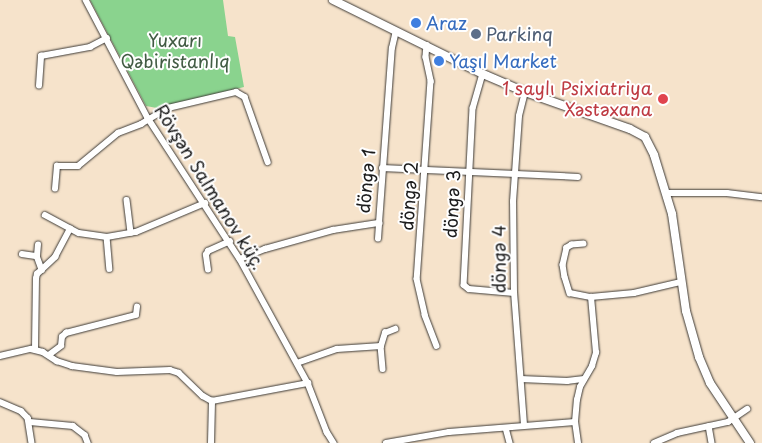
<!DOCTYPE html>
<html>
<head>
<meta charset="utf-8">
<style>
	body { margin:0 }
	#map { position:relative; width:762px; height:443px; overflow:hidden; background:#f6e3cb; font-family:"Playpen Sans",sans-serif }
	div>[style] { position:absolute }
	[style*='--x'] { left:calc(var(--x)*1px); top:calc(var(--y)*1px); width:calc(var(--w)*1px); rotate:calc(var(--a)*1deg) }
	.green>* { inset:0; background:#8ad38e }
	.roads { filter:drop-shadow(0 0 1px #3d3a36) drop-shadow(0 0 1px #3d3a36) }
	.street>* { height:5.5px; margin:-2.75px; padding:0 2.75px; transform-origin:2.75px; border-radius:2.75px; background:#fff }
	.secondary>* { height:8px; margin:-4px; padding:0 4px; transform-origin:4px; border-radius:4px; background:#fff }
	.dots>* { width:14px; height:14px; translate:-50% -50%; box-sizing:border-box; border:2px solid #fff; border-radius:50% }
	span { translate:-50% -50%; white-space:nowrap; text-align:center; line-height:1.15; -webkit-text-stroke:4px #fff; paint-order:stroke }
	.shop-label { font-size:18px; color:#366cbe }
	.left { translate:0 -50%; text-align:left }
	.service-label { font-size:18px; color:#4e5e75 }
	.park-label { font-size:18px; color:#425c44 }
	.health-label { font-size:18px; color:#be3a42 }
	.right { translate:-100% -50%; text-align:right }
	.street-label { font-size:18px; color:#1c1c1c }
</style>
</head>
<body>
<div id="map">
	<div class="green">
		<i style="clip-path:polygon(90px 0,223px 0,228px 36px,235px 37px,244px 87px,157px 108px,146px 106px)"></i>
	</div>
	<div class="roads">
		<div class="street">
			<i style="--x:86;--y:0;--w:133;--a:62.3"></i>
			<i style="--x:148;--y:118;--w:168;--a:56.9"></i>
			<i style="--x:240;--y:259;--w:141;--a:61.3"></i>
			<i style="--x:308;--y:383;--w:53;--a:68.8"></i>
			<i style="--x:327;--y:432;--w:13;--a:58"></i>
			<i style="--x:427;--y:45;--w:12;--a:95"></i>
			<i style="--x:426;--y:57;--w:25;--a:78"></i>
			<i style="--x:431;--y:81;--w:198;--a:94"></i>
			<i style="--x:417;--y:279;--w:37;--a:77"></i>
			<i style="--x:425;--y:315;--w:33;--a:69"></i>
			<i style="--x:483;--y:74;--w:35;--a:106"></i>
			<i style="--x:473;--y:108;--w:177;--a:92.9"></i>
			<i style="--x:464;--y:285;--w:6;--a:39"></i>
			<i style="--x:469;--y:289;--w:45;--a:5.1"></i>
			<i style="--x:39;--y:86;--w:30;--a:-86"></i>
			<i style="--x:41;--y:56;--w:50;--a:-10.4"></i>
			<i style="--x:90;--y:47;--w:19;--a:-28"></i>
			<i style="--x:382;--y:168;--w:196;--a:2.6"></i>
			<i style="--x:55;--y:189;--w:23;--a:-85"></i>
			<i style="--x:57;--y:166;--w:21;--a:0"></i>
			<i style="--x:78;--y:166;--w:52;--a:-39.5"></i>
			<i style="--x:118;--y:133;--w:25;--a:-21"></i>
			<i style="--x:141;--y:124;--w:31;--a:-31"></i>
			<i style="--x:168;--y:108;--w:70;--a:-13.2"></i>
			<i style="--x:236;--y:92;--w:10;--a:29"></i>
			<i style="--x:245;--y:97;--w:69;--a:70.5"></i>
			<i style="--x:666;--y:193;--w:61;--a:0"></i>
			<i style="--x:727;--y:193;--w:35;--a:7"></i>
			<i style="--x:127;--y:200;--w:33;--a:83"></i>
			<i style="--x:45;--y:215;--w:38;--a:28"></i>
			<i style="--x:79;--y:233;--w:28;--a:8"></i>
			<i style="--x:107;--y:237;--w:29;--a:-10"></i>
			<i style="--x:136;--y:232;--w:75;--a:-22.8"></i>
			<i style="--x:107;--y:237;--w:32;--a:85"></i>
			<i style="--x:378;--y:239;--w:16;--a:-86"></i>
			<i style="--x:584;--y:244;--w:12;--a:175"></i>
			<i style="--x:572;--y:245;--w:6;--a:149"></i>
			<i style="--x:567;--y:248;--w:17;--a:103"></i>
			<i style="--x:563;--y:265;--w:12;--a:81"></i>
			<i style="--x:565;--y:277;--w:17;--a:73"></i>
			<i style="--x:570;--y:293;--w:21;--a:11"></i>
			<i style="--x:22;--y:254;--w:15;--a:8"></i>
			<i style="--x:37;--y:256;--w:15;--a:70"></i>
			<i style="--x:37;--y:256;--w:11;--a:-85"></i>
			<i style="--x:240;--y:259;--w:27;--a:-22"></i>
			<i style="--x:265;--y:249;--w:71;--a:-15.6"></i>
			<i style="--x:333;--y:230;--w:47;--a:-8.7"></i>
			<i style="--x:379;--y:223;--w:175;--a:-85.8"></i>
			<i style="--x:392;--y:48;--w:17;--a:-77"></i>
			<i style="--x:208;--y:270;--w:15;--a:-98"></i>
			<i style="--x:206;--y:255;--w:4;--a:-63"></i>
			<i style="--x:208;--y:251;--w:24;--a:-24"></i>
			<i style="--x:381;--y:346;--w:23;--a:85"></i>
			<i style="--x:35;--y:349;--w:70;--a:-89.2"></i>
			<i style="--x:36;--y:279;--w:5;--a:-79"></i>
			<i style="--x:37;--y:274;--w:25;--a:-43"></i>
			<i style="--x:55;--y:257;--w:32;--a:-62"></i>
			<i style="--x:49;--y:355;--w:15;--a:-37"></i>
			<i style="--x:61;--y:346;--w:9;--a:-84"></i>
			<i style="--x:62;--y:337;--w:6;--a:-45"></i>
			<i style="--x:66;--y:333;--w:72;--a:-14.4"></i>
			<i style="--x:136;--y:315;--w:8;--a:-83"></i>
			<i style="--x:0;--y:356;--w:32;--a:-13"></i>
			<i style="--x:31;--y:349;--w:12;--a:14"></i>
			<i style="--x:43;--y:352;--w:17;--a:33"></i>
			<i style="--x:57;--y:361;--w:16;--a:18"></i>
			<i style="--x:72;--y:366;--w:45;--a:7.6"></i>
			<i style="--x:117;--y:372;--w:53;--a:-2.2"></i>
			<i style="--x:170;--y:370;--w:9;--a:18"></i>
			<i style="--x:179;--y:373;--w:33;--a:44"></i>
			<i style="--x:203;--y:396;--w:10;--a:29"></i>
			<i style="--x:212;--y:401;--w:98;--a:-10.6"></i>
			<i style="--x:297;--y:363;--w:42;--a:-19.3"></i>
			<i style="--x:337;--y:349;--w:44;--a:-3.9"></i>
			<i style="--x:381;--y:346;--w:14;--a:-73"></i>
			<i style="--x:385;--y:333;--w:11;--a:-22"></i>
			<i style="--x:521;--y:379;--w:46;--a:2.5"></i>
			<i style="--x:567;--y:381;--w:17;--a:-7"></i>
			<i style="--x:0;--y:402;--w:23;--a:23"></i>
			<i style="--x:21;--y:411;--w:10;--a:45"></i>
			<i style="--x:28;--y:418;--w:25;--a:81"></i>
			<i style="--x:30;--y:422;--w:43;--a:5.3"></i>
			<i style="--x:73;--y:426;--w:15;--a:37"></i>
			<i style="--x:85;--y:435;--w:9;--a:69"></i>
			<i style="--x:524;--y:425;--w:132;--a:-94.3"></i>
			<i style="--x:514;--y:293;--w:91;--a:-90.6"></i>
			<i style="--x:513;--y:202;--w:86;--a:-86"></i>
			<i style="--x:519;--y:116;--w:25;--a:-76"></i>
			<i style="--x:709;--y:426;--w:17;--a:80"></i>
			<i style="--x:506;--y:428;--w:16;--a:75"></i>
			<i style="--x:211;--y:443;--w:42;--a:-88.6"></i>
			<i style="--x:386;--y:443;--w:64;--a:-9.9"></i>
			<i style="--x:449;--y:432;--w:126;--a:-4.5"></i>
			<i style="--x:578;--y:443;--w:21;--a:-98"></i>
			<i style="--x:575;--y:422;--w:22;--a:-85"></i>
			<i style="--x:577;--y:400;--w:13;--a:-77"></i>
			<i style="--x:580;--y:387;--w:24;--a:-60"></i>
			<i style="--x:592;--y:366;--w:14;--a:-73"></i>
			<i style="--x:596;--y:353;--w:56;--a:-95.1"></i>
			<i style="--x:591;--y:297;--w:43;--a:-5.3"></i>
			<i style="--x:634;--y:293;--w:48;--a:-13.2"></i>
			<i style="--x:654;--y:443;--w:25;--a:-23"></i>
			<i style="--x:677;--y:433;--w:52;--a:-12.2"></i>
			<i style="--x:728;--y:422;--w:23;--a:-34"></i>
		</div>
		<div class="secondary">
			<i style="--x:333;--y:0;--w:167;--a:26.3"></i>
			<i style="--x:483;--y:74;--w:46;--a:23.2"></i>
			<i style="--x:525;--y:92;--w:111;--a:19.4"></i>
			<i style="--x:630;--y:129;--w:17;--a:28"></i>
			<i style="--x:645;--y:137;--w:20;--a:63"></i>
			<i style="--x:654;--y:155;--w:62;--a:73"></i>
			<i style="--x:672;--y:214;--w:98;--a:81.8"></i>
			<i style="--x:686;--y:311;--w:48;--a:74.2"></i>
			<i style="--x:699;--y:357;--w:28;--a:67"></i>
			<i style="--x:710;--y:383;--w:72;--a:56.3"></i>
		</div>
	</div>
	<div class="dots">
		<i style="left:416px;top:23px;background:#3f7fe0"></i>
		<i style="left:476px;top:34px;background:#5c6f8a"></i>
		<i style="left:439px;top:61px;background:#3f7fe0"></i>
		<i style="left:663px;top:99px;background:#e0444e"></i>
	</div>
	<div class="shop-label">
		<span class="left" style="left:426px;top:23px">Araz</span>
		<span class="left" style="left:449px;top:61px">Yaşıl Market</span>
	</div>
	<div class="service-label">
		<span class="left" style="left:486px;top:34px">Parkinq</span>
	</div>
	<div class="park-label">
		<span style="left:175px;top:51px">Yuxarı<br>Qəbiristanlıq</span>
	</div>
	<div class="health-label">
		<span class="right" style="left:652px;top:99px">1 saylı Psixiatriya<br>Xəstəxana</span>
	</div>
	<div class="street-label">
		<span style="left:366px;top:181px;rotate:-85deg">döngə 1</span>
		<span style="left:210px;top:187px;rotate:58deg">Rövşən Salmanov küç.</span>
		<span style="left:409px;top:196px;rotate:-86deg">döngə 2</span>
		<span style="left:452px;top:204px;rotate:-87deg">döngə 3</span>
		<span style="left:499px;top:259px;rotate:-90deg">döngə 4</span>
	</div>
</div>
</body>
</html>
